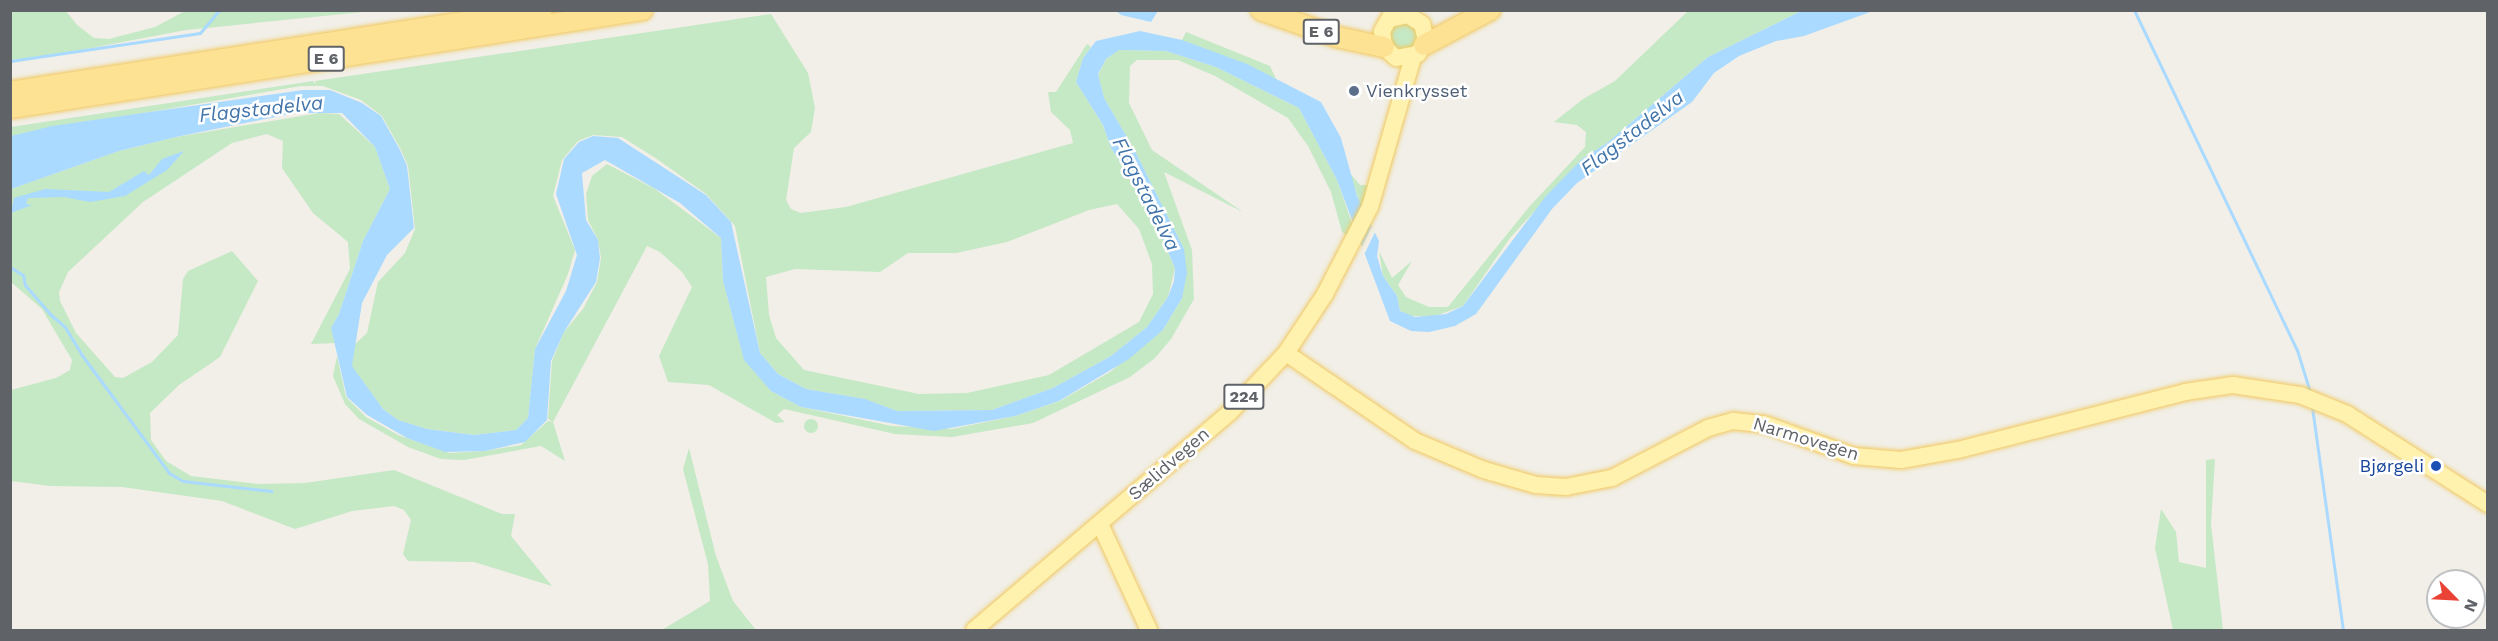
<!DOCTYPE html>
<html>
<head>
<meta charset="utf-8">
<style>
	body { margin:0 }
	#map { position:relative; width:2498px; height:641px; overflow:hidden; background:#f1efe8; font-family:"Work Sans",sans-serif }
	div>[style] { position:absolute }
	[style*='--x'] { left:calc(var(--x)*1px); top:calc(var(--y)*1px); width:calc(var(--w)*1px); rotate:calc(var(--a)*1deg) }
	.green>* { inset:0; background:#c5e8c5 }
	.round { border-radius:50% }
	.water>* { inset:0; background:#aadaff }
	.pier>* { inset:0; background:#f1efe8 }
	.stream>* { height:3px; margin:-1.5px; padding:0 1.5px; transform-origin:1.5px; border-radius:1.5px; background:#aadaff }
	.roads { filter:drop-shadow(0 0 2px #f2c960) drop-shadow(0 0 2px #f2c960) }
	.major>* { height:16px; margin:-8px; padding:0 8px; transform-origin:8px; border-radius:8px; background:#fff2af }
	.highway>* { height:20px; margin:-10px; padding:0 10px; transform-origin:10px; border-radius:10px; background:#fde293 }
	.dots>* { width:16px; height:16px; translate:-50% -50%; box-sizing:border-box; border:3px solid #fff; border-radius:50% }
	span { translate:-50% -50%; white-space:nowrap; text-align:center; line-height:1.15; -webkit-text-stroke:5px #fff; paint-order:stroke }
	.shield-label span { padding:2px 4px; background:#fff; border:2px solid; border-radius:4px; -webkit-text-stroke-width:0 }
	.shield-label { font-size:16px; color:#5f6368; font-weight:700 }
	.service-label { font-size:18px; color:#4e5e75 }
	.left { translate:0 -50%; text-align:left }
	.street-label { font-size:18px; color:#5f6368 }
	.transit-label { font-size:18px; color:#164399 }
	.right { translate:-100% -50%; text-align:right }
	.water-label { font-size:20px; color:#4174aa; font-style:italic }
	.frame { position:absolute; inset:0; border:12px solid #5f6368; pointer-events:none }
	.north { position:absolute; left:2426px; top:569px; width:60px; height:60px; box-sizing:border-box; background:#fff; border:2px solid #bfc1c3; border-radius:50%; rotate:114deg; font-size:16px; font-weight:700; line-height:24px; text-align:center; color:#5f6368 }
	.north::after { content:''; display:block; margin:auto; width:21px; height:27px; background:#ea4335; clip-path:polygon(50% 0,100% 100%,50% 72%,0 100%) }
</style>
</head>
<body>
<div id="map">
	<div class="green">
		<i style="clip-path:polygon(10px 11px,66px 11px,77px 25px,94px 38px,109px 39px,155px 27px,185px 11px,373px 11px,186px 30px,12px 63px)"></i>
		<i style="clip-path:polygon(1688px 11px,1801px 11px,1708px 57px,1607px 143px,1582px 159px,1510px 238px,1463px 306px,1435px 316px,1407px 316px,1400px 311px,1397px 296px,1383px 276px,1379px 251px,1392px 278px,1412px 261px,1398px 285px,1406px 297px,1429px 307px,1448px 307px,1529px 207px,1585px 147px,1586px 132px,1577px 125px,1554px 122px,1583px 99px,1615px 81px)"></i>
		<i style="clip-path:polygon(evenodd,771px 14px,808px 73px,815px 108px,811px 132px,794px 148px,786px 200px,791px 209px,801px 213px,846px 207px,1073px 143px,1070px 130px,1051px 112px,1048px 92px,1056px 92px,1087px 44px,1091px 47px,1083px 58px,1076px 82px,1103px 125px,1111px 148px,1145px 199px,1175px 268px,1168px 297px,1147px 327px,1111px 356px,1053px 388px,992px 410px,897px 411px,864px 399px,806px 389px,778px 374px,760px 353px,735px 226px,706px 194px,657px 159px,622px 137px,593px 135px,578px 141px,562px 160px,553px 196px,575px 250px,568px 274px,535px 349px,528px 418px,516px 430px,474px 435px,427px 429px,398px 420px,383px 409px,351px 366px,354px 345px,367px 333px,378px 282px,405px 253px,415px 229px,408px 166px,401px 150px,382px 116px,361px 100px,323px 86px,301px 86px,11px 136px,11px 127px,313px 81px,316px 85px,315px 81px,771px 14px,1117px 204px,1139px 229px,1152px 264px,1153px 294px,1139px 322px,1049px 375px,967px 393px,919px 394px,804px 370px,776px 338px,769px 315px,766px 277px,795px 269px,880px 272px,908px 253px,956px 253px,1007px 242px,1089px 210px,1117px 204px)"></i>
		<i style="clip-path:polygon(1402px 22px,1418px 28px,1418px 45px,1396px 51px,1389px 36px,1393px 26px)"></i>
		<i style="clip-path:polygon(1186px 32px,1270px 66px,1276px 79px,1182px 40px)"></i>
		<i style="clip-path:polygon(1119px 50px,1166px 51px,1216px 67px,1299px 108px,1337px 180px,1354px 229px,1350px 238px,1342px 232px,1331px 192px,1308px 146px,1288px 118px,1215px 76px,1178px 60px,1137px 60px,1130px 66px,1129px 103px,1152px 150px,1243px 212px,1164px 172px,1192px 250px,1194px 299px,1171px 339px,1155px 358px,1130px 377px,1033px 423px,952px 437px,895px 434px,784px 409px,777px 415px,785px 422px,776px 423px,709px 385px,668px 382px,659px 356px,692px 287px,682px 272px,660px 252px,647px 246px,553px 422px,548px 419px,552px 361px,564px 332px,583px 309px,597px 282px,601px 258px,598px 240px,588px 220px,586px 194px,592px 176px,607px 164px,655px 189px,721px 238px,723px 281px,744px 359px,771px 391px,801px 407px,892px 426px,952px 429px,1015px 416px,1060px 401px,1110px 372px,1163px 330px,1182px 298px,1184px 249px,1134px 149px,1104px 98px,1098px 75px,1106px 59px)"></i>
		<i style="clip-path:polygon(319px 113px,339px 114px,375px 147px,390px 189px,363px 241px,339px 314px,331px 328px,336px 343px,311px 344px,350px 269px,348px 242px,313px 213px,282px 168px,283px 141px,267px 134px,232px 143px,143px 202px,68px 272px,59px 292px,60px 301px,76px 333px,115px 377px,123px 378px,152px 362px,178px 335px,183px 279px,188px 271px,232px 251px,258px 281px,220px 357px,179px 385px,150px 413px,151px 440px,166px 461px,191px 476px,259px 484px,305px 483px,394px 470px,502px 514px,515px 514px,511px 536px,552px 586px,474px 562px,408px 561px,403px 554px,411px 520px,404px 510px,394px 506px,352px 511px,295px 529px,222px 501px,122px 487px,50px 486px,11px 481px,11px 390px,56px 378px,70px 370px,72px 360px,42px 309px,11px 282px,11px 189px,119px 151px,176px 137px)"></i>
		<i style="clip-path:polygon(1349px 172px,1360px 185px,1369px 185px,1362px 209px)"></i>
		<i style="clip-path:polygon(337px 356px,346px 397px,366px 417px,398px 435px,449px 453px,485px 451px,521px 445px,548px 421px,553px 422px,565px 461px,541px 446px,464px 460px,441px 459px,408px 447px,359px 419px,345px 404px,333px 376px)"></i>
		<i class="round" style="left:804px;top:419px;width:14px;height:14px"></i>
		<i style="clip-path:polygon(689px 448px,716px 556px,733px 601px,756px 630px,662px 630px,710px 601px,708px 564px,683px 469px)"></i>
		<i style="clip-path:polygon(2215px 459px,2211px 524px,2223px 630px,2173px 630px,2155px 548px,2161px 509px,2176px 532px,2179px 562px,2206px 568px,2206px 460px)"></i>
	</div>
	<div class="water">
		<i style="clip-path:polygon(1116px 11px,1116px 10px,1158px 11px,1151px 22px,1121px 15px)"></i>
		<i style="clip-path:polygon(1801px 11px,1873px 11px,1804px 36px,1776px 41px,1739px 56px,1714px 73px,1692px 102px,1577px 183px,1552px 209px,1476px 314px,1455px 326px,1429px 332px,1411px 331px,1390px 321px,1337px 180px,1299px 108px,1216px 67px,1166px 51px,1119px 50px,1106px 59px,1098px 74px,1104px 98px,1134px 149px,1184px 249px,1187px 273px,1182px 298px,1163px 330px,1129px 359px,1059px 401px,1015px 416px,934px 431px,801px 407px,771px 391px,744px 360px,723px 281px,721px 238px,680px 203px,605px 160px,582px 173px,586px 220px,598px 240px,600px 258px,596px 282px,564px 332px,551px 361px,547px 420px,525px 442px,485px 451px,445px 452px,407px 438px,367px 415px,347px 397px,331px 328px,339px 314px,363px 241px,390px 189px,375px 147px,342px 113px,295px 113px,176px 137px,119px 151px,11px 189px,11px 136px,52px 126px,303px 90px,330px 90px,362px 103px,381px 116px,400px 150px,407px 166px,414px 228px,387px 255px,362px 303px,352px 366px,383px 409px,398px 420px,427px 429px,474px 435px,516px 430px,528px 418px,535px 349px,566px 291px,577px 255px,556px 194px,564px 159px,579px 142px,593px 136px,618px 138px,706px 195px,731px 222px,760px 353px,778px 374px,806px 389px,865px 399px,897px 411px,992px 410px,1053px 388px,1111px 356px,1147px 327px,1168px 297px,1174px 281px,1175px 268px,1145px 199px,1111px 148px,1103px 125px,1076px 82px,1083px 58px,1096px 41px,1140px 31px,1182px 40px,1247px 64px,1321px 102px,1341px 138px,1357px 196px,1379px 241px,1377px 256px,1383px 276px,1397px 296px,1400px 311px,1415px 317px,1446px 314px,1463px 306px,1546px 196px,1582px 159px,1607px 143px,1708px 57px)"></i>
		<i style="clip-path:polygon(184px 151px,167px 170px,125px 196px,90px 202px,64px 197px,28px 198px,26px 204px,32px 205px,11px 213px,14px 198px,45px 189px,109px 192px,144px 171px,149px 175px,162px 159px)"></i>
	</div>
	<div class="pier">
		<i style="clip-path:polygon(1373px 224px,1376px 230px,1363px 257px,1360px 251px)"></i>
	</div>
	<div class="stream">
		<i style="--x:2134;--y:10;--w:377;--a:64.4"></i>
		<i style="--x:2297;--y:350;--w:44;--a:72.8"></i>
		<i style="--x:10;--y:61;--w:192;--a:-8.4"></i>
		<i style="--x:200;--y:33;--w:30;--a:-50"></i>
		<i style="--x:10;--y:267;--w:15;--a:32"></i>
		<i style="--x:23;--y:275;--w:10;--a:79"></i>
		<i style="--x:25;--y:285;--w:38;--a:49"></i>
		<i style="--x:50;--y:314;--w:20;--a:41"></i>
		<i style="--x:65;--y:327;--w:31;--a:59"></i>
		<i style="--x:81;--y:354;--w:148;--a:53.5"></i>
		<i style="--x:169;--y:473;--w:16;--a:30"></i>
		<i style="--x:183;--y:481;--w:89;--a:6.5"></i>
		<i style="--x:2312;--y:407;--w:225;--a:82.1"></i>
	</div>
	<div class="roads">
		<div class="major">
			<i style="--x:1390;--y:19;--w:18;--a:-13"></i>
			<i style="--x:1408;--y:15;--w:17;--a:33"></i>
			<i style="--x:1422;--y:24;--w:16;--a:76"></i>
			<i style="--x:1426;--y:40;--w:16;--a:120"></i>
			<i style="--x:1418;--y:54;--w:22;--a:170"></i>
			<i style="--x:1396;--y:58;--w:16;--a:-137"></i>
			<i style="--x:1384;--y:47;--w:16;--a:-97"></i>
			<i style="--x:1382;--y:31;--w:24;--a:-60"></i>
			<i style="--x:1286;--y:353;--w:156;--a:34.3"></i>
			<i style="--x:1415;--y:441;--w:75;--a:22.8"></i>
			<i style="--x:1484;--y:470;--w:54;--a:16.1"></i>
			<i style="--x:1536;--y:485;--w:30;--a:4"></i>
			<i style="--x:1566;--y:487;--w:47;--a:-11.1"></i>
			<i style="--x:1612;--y:478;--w:108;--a:-27.5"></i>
			<i style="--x:1708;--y:428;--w:26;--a:-16"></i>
			<i style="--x:1733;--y:421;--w:31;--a:6"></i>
			<i style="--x:1764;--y:424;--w:96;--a:19.6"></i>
			<i style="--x:1854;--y:456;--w:47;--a:4.9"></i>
			<i style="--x:1901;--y:460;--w:58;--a:-10"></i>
			<i style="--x:1958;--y:450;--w:234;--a:-14.3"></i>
			<i style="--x:2185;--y:392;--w:49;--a:-8.3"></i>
			<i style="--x:2233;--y:385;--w:68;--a:8.5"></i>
			<i style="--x:2300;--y:395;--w:51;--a:22"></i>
			<i style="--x:2347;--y:414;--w:167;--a:32.6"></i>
			<i style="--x:1100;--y:524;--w:117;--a:65.2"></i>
			<i style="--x:974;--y:630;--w:336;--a:-40.4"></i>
			<i style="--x:1230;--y:412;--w:81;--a:-46.5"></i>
			<i style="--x:1286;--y:353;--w:71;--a:-56.5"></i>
			<i style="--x:1325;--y:294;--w:98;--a:-62.7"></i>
			<i style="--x:1370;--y:207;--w:156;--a:-74"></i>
		</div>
		<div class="highway">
			<i style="--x:1261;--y:10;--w:81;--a:19.6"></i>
			<i style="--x:1337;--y:37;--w:48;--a:12"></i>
			<i style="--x:1424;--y:45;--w:75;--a:-27.9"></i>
			<i style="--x:10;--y:92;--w:538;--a:-8.76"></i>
			<i style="--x:10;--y:108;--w:640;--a:-8.81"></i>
		</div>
	</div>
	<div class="dots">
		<i style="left:1354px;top:91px;background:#5c6f8a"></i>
		<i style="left:2436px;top:466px;background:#1a4fb4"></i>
	</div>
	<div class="shield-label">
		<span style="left:1321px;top:32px">E 6</span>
		<span style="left:326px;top:59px">E 6</span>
		<span style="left:1244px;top:397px">224</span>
	</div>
	<div class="service-label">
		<span class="left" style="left:1366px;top:91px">Vienkrysset</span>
	</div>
	<div class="street-label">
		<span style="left:1806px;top:439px;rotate:17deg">Narmovegen</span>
		<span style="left:1169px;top:464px;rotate:-41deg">Sælidvegen</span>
	</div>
	<div class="transit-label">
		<span class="right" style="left:2424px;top:466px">Bjørgeli</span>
	</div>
	<div class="water-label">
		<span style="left:261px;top:109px;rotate:-6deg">Flagstadelva</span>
		<span style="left:1632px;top:133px;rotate:-38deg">Flagstadelva</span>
		<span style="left:1146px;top:194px;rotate:63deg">Flagstadelva</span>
	</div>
	<div class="frame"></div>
	<div class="north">N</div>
</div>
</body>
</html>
